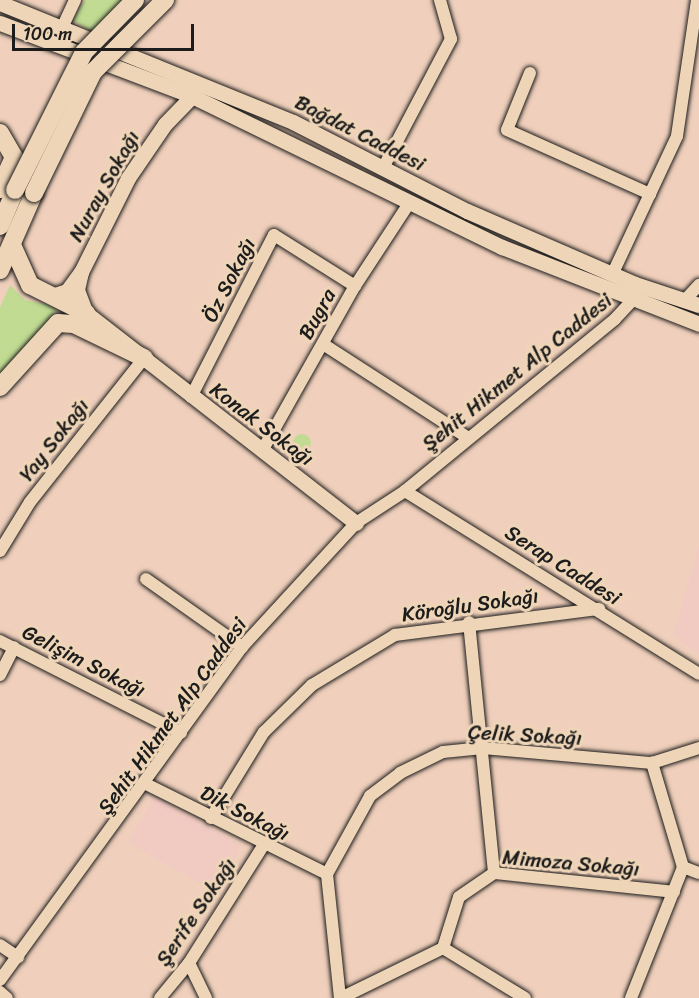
<!DOCTYPE html>
<html>
<head>
<meta charset="utf-8">
<style>
	body { margin:0 }
	#map { position:relative; width:699px; height:998px; overflow:hidden; background:#f0d0bc; font-family:Sriracha,sans-serif }
	div>[style] { position:absolute }
	[style*='--x'] { left:calc(var(--x)*1px); top:calc(var(--y)*1px); width:calc(var(--w)*1px); rotate:calc(var(--a)*1deg) }
	.built>* { inset:0; background:#f1cac2; transform-origin:0 0 }
	.green>* { inset:0; background:#c1db92 }
	.round { border-radius:50% }
	.roads { filter:drop-shadow(0 0 2px #1c1c1c) drop-shadow(0 0 2px #1c1c1c) }
	.minor>* { height:12px; margin:-6px; padding:0 6px; transform-origin:6px; border-radius:6px; background:#efd5b7 }
	.major>* { height:15px; margin:-7.5px; padding:0 7.5px; transform-origin:7.5px; border-radius:7.5px; background:#efd5b7 }
	.highway>* { height:18px; margin:-9px; padding:0 9px; transform-origin:9px; border-radius:9px; background:#efd5b7 }
	.bridges { filter:drop-shadow(0 0 2px #1c1c1c) drop-shadow(0 0 2px #1c1c1c) }
	.highway-bridge>* { height:18px; margin:-9px; padding:0 9px; transform-origin:9px; border-radius:9px; background:#efd5b7 }
	span { translate:-50% -50%; white-space:nowrap; text-align:center; line-height:1.15; -webkit-text-stroke:6px #efd5b7; paint-order:stroke }
	.street-label { font-size:21px; color:#1c1c1c }
	.scale { position:absolute; left:12px; top:24px; width:182px; height:27px; box-sizing:border-box; border:3px solid #1c1c1c; border-top:0; padding-left:8px; font-size:18px; line-height:21px; white-space:nowrap; color:#1c1c1c; -webkit-text-stroke:4px #efd5b7; paint-order:stroke }
</style>
</head>
<body>
<div id="map">
	<div class="built">
		<i style="clip-path:polygon(699px 545px,699px 654px,673px 635px)"></i>
		<i style="left:154px;top:797px;width:100px;height:53px;rotate:29deg"></i>
	</div>
	<div class="green">
		<i style="clip-path:polygon(85px 0,122px 0,92px 32px,72px 20px)"></i>
		<i style="clip-path:polygon(10px 285px,25px 300px,59px 307px,0 377px,0 307px)"></i>
		<i class="round" style="left:293px;top:434px;width:18px;height:18px"></i>
	</div>
	<div class="roads">
		<div class="minor">
			<i style="--x:62;--y:28;--w:31;--a:-65"></i>
			<i style="--x:530;--y:73;--w:61;--a:112"></i>
			<i style="--x:507;--y:130;--w:157;--a:24.1"></i>
			<i style="--x:383;--y:168;--w:146;--a:-62.2"></i>
			<i style="--x:451;--y:39;--w:41;--a:-105.8"></i>
			<i style="--x:612;--y:275;--w:153;--a:-64.9"></i>
			<i style="--x:677;--y:136;--w:137;--a:-81.6"></i>
			<i style="--x:685;--y:300;--w:21;--a:-47"></i>
			<i style="--x:323;--y:344;--w:171;--a:32.9"></i>
			<i style="--x:191;--y:397;--w:182;--a:-62.9"></i>
			<i style="--x:274;--y:235;--w:96;--a:32.2"></i>
			<i style="--x:263;--y:449;--w:187;--a:-60.6"></i>
			<i style="--x:355;--y:286;--w:100;--a:-56.8"></i>
			<i style="--x:405;--y:491;--w:346;--a:31.9"></i>
			<i style="--x:0;--y:551;--w:57;--a:-58.5"></i>
			<i style="--x:30;--y:502;--w:184;--a:-51.6"></i>
			<i style="--x:146;--y:579;--w:118;--a:35.3"></i>
			<i style="--x:469;--y:622;--w:252;--a:84.3"></i>
			<i style="--x:0;--y:641;--w:203;--a:26.9"></i>
			<i style="--x:0;--y:675;--w:31;--a:-63"></i>
			<i style="--x:146;--y:784;--w:202;--a:26.4"></i>
			<i style="--x:211;--y:818;--w:101;--a:-58.4"></i>
			<i style="--x:264;--y:732;--w:67;--a:-44.4"></i>
			<i style="--x:312;--y:685;--w:97;--a:-31.1"></i>
			<i style="--x:395;--y:635;--w:206;--a:-7.3"></i>
			<i style="--x:683;--y:867;--w:17;--a:21"></i>
			<i style="--x:0;--y:945;--w:22;--a:34"></i>
			<i style="--x:443;--y:948;--w:96;--a:31.4"></i>
			<i style="--x:189;--y:963;--w:39;--a:64"></i>
			<i style="--x:0;--y:980;--w:412;--a:-54"></i>
			<i style="--x:242;--y:647;--w:168;--a:-47.4"></i>
			<i style="--x:356;--y:523;--w:59;--a:-33.1"></i>
			<i style="--x:405;--y:491;--w:271;--a:-39.3"></i>
			<i style="--x:615;--y:319;--w:35;--a:-47"></i>
			<i style="--x:0;--y:992;--w:9;--a:41"></i>
			<i style="--x:160;--y:998;--w:45;--a:-50.4"></i>
			<i style="--x:189;--y:963;--w:138;--a:-57.7"></i>
			<i style="--x:340;--y:998;--w:125;--a:-96"></i>
			<i style="--x:327;--y:874;--w:89;--a:-61.1"></i>
			<i style="--x:370;--y:796;--w:38;--a:-37"></i>
			<i style="--x:400;--y:773;--w:48;--a:-26"></i>
			<i style="--x:443;--y:752;--w:40;--a:-5.7"></i>
			<i style="--x:483;--y:748;--w:170;--a:5.1"></i>
			<i style="--x:652;--y:763;--w:49;--a:-17.7"></i>
			<i style="--x:341;--y:998;--w:114;--a:-26.1"></i>
			<i style="--x:443;--y:948;--w:53;--a:-72.6"></i>
			<i style="--x:459;--y:897;--w:42;--a:-34.4"></i>
			<i style="--x:494;--y:873;--w:181;--a:6"></i>
			<i style="--x:631;--y:998;--w:141;--a:-68.3"></i>
			<i style="--x:683;--y:867;--w:109;--a:-106.6"></i>
		</div>
		<div class="major">
			<i style="--x:0;--y:3;--w:316;--a:22.1"></i>
			<i style="--x:293;--y:122;--w:195;--a:27.1"></i>
			<i style="--x:467;--y:211;--w:183;--a:23.5"></i>
			<i style="--x:635;--y:284;--w:67;--a:18.2"></i>
			<i style="--x:0;--y:23;--w:205;--a:20.8"></i>
			<i style="--x:192;--y:96;--w:345;--a:26"></i>
			<i style="--x:502;--y:247;--w:212;--a:21.3"></i>
			<i style="--x:81;--y:272;--w:105;--a:-63.4"></i>
			<i style="--x:128;--y:178;--w:65;--a:-55.6"></i>
			<i style="--x:165;--y:124;--w:39;--a:-46"></i>
			<i style="--x:55;--y:295;--w:13;--a:-18"></i>
			<i style="--x:67;--y:291;--w:24;--a:-54"></i>
			<i style="--x:81;--y:272;--w:18;--a:103"></i>
			<i style="--x:77;--y:290;--w:25;--a:69"></i>
			<i style="--x:86;--y:313;--w:342;--a:37.9"></i>
		</div>
		<div class="highway">
			<i style="--x:0;--y:133;--w:28;--a:60"></i>
			<i style="--x:14;--y:157;--w:35;--a:114"></i>
			<i style="--x:0;--y:226;--w:39;--a:-67"></i>
			<i style="--x:12;--y:245;--w:44;--a:65.8"></i>
			<i style="--x:30;--y:285;--w:63;--a:26.6"></i>
			<i style="--x:0;--y:270;--w:84;--a:-66.2"></i>
			<i style="--x:0;--y:387;--w:86;--a:-47.8"></i>
			<i style="--x:58;--y:323;--w:16;--a:4"></i>
			<i style="--x:74;--y:324;--w:78;--a:25.9"></i>
		</div>
	</div>
	<div class="bridges">
		<div class="highway-bridge">
			<i style="--x:15;--y:190;--w:154;--a:-63.4"></i>
			<i style="--x:84;--y:52;--w:73;--a:-45.6"></i>
			<i style="--x:34;--y:193;--w:135;--a:-64"></i>
			<i style="--x:93;--y:72;--w:102;--a:-45"></i>
		</div>
	</div>
	<div class="street-label">
		<span style="left:360px;top:133px;rotate:27deg">Bağdat Caddesi</span>
		<span style="left:104px;top:186px;rotate:-61deg">Nuray Sokağı</span>
		<span style="left:229px;top:280px;rotate:-63deg">Öz Sokağı</span>
		<span style="left:317px;top:314px;rotate:-61deg">Bugra</span>
		<span style="left:517px;top:372px;rotate:-39deg">Şehit Hikmet Alp Caddesi</span>
		<span style="left:262px;top:424px;rotate:37deg">Konak Sokağı</span>
		<span style="left:54px;top:440px;rotate:-52deg">Yay Sokağı</span>
		<span style="left:563px;top:565px;rotate:32deg">Serap Caddesi</span>
		<span style="left:470px;top:605px;rotate:-8deg">Köroğlu Sokağı</span>
		<span style="left:84px;top:661px;rotate:27deg">Gelişim Sokağı</span>
		<span style="left:172px;top:716px;rotate:-54deg">Şehit Hikmet Alp Caddesi</span>
		<span style="left:525px;top:735px;rotate:3deg">Çelik Sokağı</span>
		<span style="left:245px;top:813px;rotate:27deg">Dik Sokağı</span>
		<span style="left:571px;top:863px;rotate:5deg">Mimoza Sokağı</span>
		<span style="left:196px;top:912px;rotate:-56deg">Şerife Sokağı</span>
	</div>
	<div class="scale">100 m</div>
</div>
</body>
</html>
